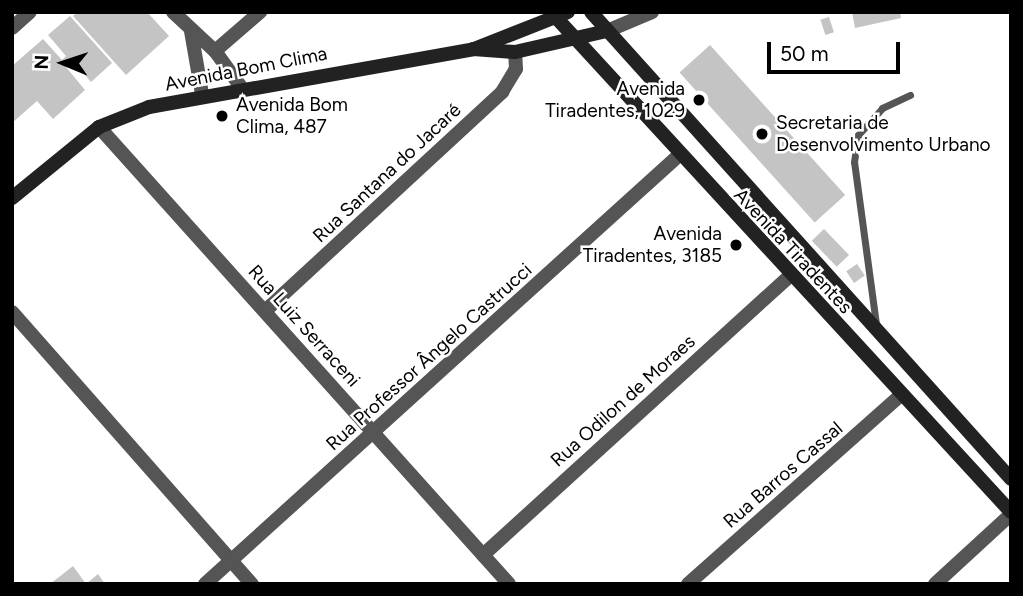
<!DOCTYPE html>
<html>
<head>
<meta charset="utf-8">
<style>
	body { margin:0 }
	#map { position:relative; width:1023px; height:596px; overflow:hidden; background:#fff; font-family:Figtree,sans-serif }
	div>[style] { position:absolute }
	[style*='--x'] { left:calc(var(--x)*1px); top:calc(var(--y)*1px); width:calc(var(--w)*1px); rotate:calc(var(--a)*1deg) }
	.building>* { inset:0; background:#c4c4c4; transform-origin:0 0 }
	.service>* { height:7px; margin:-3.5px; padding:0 3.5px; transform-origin:3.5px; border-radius:3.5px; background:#555 }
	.minor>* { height:14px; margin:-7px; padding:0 7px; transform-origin:7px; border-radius:7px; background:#555 }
	.secondary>* { height:14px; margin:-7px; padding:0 7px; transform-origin:7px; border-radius:7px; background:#222 }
	.dots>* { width:19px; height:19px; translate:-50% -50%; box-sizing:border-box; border:4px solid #fff; border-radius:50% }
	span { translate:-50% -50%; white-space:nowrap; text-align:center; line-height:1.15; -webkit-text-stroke:5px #fff; paint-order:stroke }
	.street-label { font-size:19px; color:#000 }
	.poi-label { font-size:19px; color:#000 }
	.right { translate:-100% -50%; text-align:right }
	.left { translate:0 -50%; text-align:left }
	.frame { position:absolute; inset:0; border:14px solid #000; pointer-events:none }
	.north { position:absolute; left:28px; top:28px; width:70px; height:70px; -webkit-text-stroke:5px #fff; paint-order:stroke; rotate:272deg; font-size:19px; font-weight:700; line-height:28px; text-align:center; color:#000 }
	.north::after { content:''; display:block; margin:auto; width:24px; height:32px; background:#000; clip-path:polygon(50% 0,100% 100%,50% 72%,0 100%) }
	.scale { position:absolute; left:767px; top:42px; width:133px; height:32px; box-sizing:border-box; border:4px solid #000; border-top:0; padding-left:9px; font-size:21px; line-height:24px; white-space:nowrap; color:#000; -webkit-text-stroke:5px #fff; paint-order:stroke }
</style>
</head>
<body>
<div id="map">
	<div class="building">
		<i style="clip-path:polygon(78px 12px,147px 12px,169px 36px,126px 75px,73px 16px)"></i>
		<i style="clip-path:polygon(852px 12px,900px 12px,901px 18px,855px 28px)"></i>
		<i style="clip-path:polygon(70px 16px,112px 63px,91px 82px,73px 61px,66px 67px,85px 90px,53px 119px,37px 101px,12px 123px,12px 66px,43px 39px,62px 60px,66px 56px,48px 35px)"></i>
		<i style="left:829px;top:17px;width:16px;height:9px;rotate:72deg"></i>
		<i style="left:710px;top:45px;width:202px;height:41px;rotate:48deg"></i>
		<i style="left:824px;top:229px;width:36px;height:17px;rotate:46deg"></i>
		<i style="left:857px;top:264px;width:14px;height:13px;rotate:56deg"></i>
		<i style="clip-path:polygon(73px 566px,86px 584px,98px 574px,105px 584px,50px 584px)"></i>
	</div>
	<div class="service">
		<i style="--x:876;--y:324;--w:163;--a:-97.7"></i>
		<i style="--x:854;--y:162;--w:27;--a:-82"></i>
		<i style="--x:858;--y:135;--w:36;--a:-48"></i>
		<i style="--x:882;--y:108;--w:31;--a:-25"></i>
	</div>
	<div class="minor">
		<i style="--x:173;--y:12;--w:57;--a:42.9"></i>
		<i style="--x:215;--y:51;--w:44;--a:54.2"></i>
		<i style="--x:12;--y:28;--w:24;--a:-42"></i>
		<i style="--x:191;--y:31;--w:64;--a:80.1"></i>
		<i style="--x:607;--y:31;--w:49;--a:-22.9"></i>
		<i style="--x:215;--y:51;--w:60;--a:-40.9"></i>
		<i style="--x:99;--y:127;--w:614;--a:48.1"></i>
		<i style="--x:265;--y:311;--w:323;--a:-42.7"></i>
		<i style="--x:502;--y:92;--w:27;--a:-59"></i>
		<i style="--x:516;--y:69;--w:17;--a:-93"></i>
		<i style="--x:12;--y:312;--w:363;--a:48.6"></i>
		<i style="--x:483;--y:555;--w:415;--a:-42.3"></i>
		<i style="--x:205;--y:584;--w:638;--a:-42.14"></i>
		<i style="--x:688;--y:584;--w:286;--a:-41.6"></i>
		<i style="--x:935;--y:584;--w:103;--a:-42.6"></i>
	</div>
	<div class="secondary">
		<i style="--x:551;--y:12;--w:679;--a:47.39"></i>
		<i style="--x:591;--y:12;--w:628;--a:48.03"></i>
		<i style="--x:474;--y:49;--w:101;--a:-21.5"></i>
		<i style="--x:12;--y:198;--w:112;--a:-39.2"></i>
		<i style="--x:99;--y:127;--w:54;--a:-21.8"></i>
		<i style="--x:149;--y:107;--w:329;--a:-10.1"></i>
		<i style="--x:473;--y:49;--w:42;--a:4.1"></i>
		<i style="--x:515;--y:52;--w:94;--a:-12.9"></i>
	</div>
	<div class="dots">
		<i style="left:699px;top:100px;background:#000"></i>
		<i style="left:222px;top:116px;background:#000"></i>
		<i style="left:762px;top:134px;background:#000"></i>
		<i style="left:736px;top:245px;background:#000"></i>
	</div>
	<div class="street-label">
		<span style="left:246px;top:69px;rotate:-11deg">Avenida Bom Clima</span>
		<span style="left:387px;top:173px;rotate:-43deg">Rua Santana do Jacaré</span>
		<span style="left:793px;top:251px;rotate:47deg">Avenida Tiradentes</span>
		<span style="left:304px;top:326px;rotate:48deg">Rua Luiz Serraceni</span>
		<span style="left:429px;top:357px;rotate:-42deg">Rua Professor Ângelo Castrucci</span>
		<span style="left:623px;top:401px;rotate:-42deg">Rua Odilon de Moraes</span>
		<span style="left:783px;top:475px;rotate:-41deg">Rua Barros Cassal</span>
	</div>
	<div class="poi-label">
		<span class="right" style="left:685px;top:100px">Avenida<br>Tiradentes, 1029</span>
		<span class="left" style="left:236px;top:116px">Avenida Bom<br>Clima, 487</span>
		<span class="left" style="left:776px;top:134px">Secretaria de<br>Desenvolvimento Urbano</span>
		<span class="right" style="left:722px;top:245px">Avenida<br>Tiradentes, 3185</span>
	</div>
	<div class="frame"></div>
	<div class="north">N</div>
	<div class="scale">50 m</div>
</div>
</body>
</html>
